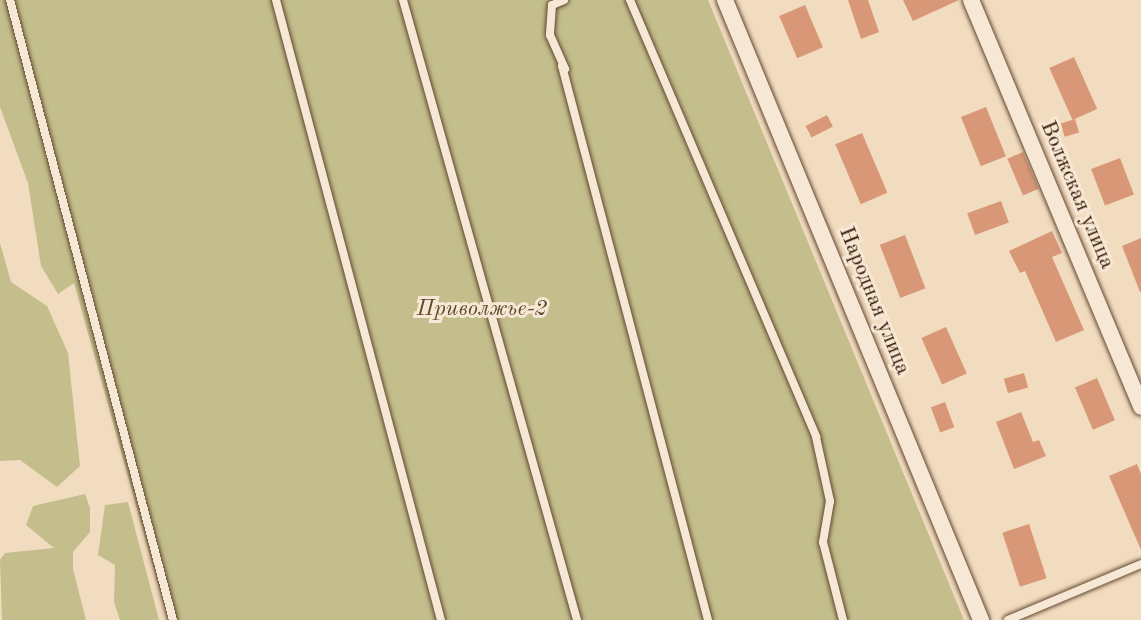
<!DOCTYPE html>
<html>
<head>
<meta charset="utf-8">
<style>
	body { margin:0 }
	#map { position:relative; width:1141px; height:620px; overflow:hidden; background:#f2dcbf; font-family:"Old Standard TT",serif }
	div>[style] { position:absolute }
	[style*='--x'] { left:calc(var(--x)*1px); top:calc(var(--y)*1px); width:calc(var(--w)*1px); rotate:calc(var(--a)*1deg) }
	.green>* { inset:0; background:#c3be8c }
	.building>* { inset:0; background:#d89878; transform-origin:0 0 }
	.roads { filter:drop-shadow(0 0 2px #634831) drop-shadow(0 0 2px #634831) }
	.service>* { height:8px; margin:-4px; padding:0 4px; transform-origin:4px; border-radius:4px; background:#f7e8d5 }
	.minor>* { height:16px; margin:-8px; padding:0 8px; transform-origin:8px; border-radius:8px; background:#f7e8d5 }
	span { translate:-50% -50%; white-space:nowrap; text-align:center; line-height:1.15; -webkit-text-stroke:6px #f7e8d5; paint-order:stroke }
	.street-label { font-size:22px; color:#331702 }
	.park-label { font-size:22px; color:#5e492b; font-style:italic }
</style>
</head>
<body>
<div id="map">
	<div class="green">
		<i style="clip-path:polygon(0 0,708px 0,964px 620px,168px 620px,74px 283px,58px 294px,41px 266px,28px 183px,0 107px)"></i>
		<i style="clip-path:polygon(0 243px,11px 282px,47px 306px,68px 353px,80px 466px,57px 487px,20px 460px,0 461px)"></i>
		<i style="clip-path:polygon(85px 494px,90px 508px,90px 532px,73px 552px,73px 569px,86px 620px,2px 620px,0 560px,5px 553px,54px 548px,26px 525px,33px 506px)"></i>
		<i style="clip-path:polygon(128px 502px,159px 620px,120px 620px,114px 602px,115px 565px,98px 555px,105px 505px)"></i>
	</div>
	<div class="building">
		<i style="clip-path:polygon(848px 0,868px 0,879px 32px,861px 39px)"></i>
		<i style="clip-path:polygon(903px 0,959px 0,913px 21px)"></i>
		<i style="left:805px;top:5px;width:46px;height:28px;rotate:67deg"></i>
		<i style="left:1074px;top:57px;width:57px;height:27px;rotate:66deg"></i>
		<i style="left:986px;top:107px;width:53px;height:27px;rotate:68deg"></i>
		<i style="left:827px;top:115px;width:13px;height:24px;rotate:63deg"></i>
		<i style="left:1075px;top:119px;width:14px;height:15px;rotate:73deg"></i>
		<i style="left:862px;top:133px;width:65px;height:29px;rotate:67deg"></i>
		<i style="left:1023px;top:152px;width:40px;height:17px;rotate:67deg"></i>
		<i style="left:1120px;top:158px;width:39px;height:31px;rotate:69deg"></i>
		<i style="left:1001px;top:201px;width:23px;height:36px;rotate:70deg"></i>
		<i style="clip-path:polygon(1052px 231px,1062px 253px,1052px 257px,1084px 330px,1056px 342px,1025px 271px,1020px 273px,1009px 251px)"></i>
		<i style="left:905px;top:235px;width:57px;height:27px;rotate:69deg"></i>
		<i style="clip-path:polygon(1141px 238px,1141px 292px,1140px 292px,1122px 246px)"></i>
		<i style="left:946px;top:327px;width:51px;height:27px;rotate:66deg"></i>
		<i style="left:1024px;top:373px;width:15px;height:21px;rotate:74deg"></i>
		<i style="left:1097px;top:378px;width:46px;height:24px;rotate:67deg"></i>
		<i style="left:945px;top:402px;width:27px;height:15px;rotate:70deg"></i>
		<i style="clip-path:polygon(1021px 412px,1033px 442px,1039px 440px,1046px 456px,1014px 469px,996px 422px)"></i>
		<i style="clip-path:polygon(1137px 464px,1141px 474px,1141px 550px,1109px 476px)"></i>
		<i style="left:1029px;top:524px;width:57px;height:28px;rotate:72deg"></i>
	</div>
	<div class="roads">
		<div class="service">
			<i style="--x:10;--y:0;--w:641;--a:75.27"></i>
			<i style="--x:276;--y:0;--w:642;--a:75.1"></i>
			<i style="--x:403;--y:0;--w:644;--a:74.32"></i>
			<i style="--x:564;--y:0;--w:13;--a:157"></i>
			<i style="--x:552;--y:5;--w:30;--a:94"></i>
			<i style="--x:550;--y:35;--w:37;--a:66"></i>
			<i style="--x:565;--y:69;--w:4;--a:-135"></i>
			<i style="--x:562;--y:66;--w:573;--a:75.24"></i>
			<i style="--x:630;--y:0;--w:475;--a:66.9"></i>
			<i style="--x:816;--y:437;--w:66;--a:77.7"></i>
			<i style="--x:830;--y:501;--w:42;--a:99.7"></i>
			<i style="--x:823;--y:542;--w:81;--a:75.6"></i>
			<i style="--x:1008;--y:620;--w:144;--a:-22.8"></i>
		</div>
		<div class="minor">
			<i style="--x:725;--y:0;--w:671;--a:67.56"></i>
			<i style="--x:971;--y:0;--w:441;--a:67.3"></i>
		</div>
	</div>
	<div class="street-label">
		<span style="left:1077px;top:195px;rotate:67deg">Волжская улица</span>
		<span style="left:874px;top:301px;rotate:68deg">Народная улица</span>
	</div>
	<div class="park-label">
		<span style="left:482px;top:310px">Приволжье-2</span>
	</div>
</div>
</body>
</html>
